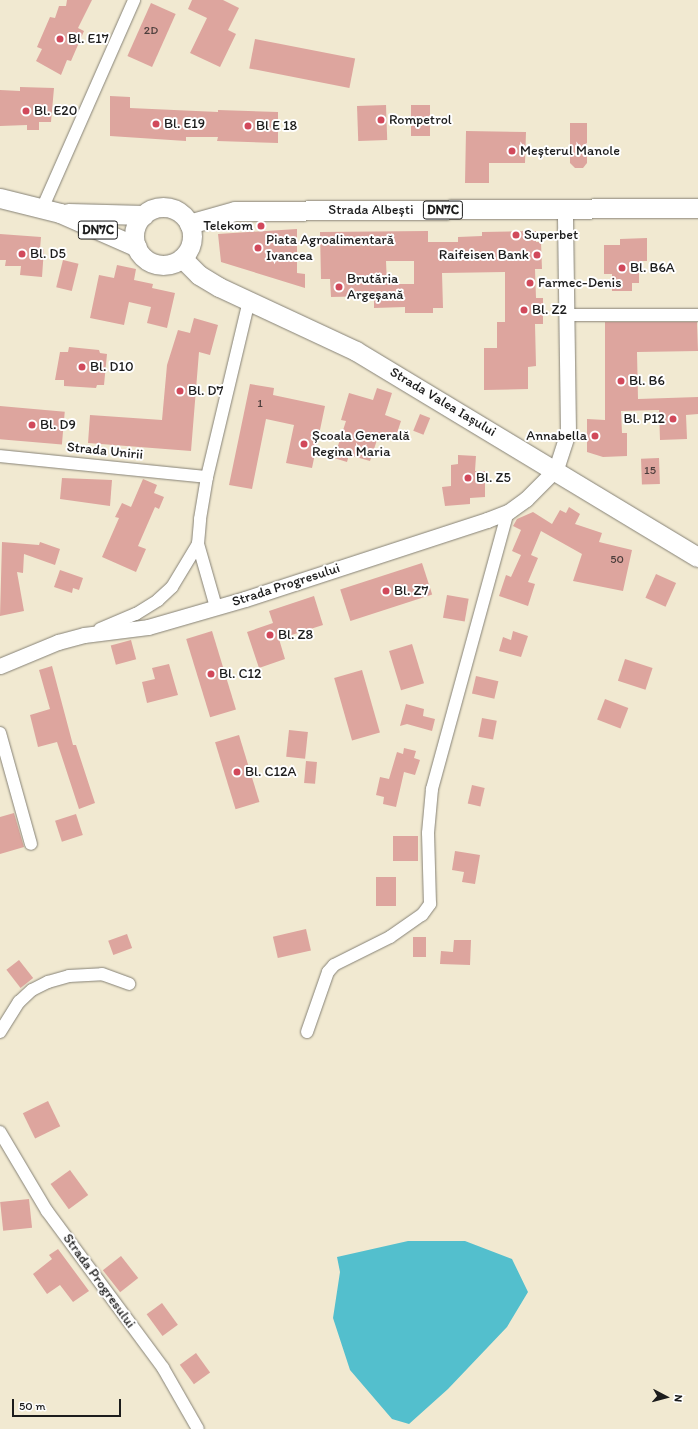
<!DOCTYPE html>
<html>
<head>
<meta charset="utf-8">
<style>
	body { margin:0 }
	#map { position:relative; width:698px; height:1429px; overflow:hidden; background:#f1e9d1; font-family:Itim,sans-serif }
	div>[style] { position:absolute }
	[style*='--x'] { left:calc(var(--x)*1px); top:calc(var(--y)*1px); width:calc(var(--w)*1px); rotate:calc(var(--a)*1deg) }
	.water>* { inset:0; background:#53bfcd }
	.building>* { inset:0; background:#dda59e; transform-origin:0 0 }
	.roads { filter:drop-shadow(0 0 1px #868276) drop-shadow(0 0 1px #868276) }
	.minor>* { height:12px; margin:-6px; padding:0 6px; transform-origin:6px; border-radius:6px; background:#fff }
	.tertiary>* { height:15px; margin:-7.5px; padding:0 7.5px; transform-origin:7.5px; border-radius:7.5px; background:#fff }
	.primary>* { height:19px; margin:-9.5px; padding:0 9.5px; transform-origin:9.5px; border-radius:9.5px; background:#fff }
	.primary>.ring { margin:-9.5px; padding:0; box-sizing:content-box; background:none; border:19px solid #fff; border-radius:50% }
	.dots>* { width:11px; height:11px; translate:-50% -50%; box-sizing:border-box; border:2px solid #fff; border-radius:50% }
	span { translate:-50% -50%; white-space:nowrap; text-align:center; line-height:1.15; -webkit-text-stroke:4px #fff; paint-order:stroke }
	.number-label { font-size:12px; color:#4c3e3c }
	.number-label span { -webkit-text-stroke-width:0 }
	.shield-label span { padding:1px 3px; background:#fff; border:1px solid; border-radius:3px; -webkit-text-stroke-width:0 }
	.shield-label { font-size:13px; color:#1c1c1c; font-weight:700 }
	.poi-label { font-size:14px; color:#1c1c1c }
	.left { translate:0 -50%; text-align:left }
	.right { translate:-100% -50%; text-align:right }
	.street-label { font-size:14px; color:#1c1c1c }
	.north { position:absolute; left:646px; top:1377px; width:40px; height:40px; -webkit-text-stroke:3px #fff; paint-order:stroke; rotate:96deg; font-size:11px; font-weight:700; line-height:16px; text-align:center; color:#1c1c1c }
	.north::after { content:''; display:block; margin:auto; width:14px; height:18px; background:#1c1c1c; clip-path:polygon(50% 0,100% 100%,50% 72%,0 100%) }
	.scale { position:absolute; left:12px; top:1399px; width:109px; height:18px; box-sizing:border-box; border:2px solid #1c1c1c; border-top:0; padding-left:5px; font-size:12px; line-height:14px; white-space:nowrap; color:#1c1c1c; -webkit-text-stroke:3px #fff; paint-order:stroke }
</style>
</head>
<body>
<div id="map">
	<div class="water">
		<i style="clip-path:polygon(408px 1241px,465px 1241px,512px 1259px,528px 1292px,507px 1327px,448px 1389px,409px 1424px,392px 1419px,350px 1370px,333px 1318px,340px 1272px,337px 1257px)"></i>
	</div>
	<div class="building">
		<i style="clip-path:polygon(67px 0,92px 0,78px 28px,84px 31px,71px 61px,67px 60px,61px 75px,36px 61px,42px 49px,37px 47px,50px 17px,55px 18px,59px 6px,66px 6px)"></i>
		<i style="clip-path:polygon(192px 0,223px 0,239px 8px,228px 30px,236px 34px,220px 67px,190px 53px,207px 18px,188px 9px)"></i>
		<i style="left:151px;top:3px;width:27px;height:58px;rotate:24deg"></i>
		<i style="left:255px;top:39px;width:102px;height:30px;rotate:11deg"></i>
		<i style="clip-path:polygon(20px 87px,54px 88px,51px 122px,39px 122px,39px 130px,27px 130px,27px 125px,0 126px,0 90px,20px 91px)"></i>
		<i style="clip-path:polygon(110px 96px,130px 97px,130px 108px,218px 112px,218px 110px,278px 112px,278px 143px,217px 141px,218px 137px,186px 137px,186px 141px,110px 136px)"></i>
		<i style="left:386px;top:105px;width:35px;height:29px;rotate:88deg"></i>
		<i style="left:411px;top:105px;width:19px;height:31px"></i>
		<i style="clip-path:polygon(570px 123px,587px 123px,587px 163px,583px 168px,575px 168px,570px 163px)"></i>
		<i style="clip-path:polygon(466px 131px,526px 132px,525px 163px,489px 163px,489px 183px,465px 183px)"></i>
		<i style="clip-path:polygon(297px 229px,297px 273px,305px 274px,305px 288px,221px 262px,218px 234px)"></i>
		<i style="clip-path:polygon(evenodd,428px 231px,428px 242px,458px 242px,458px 237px,482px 236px,482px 232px,536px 231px,536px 242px,541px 242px,542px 269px,535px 269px,536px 298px,543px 298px,543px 324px,535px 324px,536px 366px,528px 367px,528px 389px,484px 390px,484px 348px,497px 348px,497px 322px,505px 322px,505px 272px,442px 273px,443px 308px,433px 308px,433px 313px,405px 313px,405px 307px,374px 308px,374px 296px,331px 297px,330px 279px,321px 279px,320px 232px,428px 231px,386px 261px,414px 261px,414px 284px,387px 284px,386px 261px)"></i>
		<i style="clip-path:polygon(0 234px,41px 237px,40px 249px,44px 249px,42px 277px,20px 275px,21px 266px,5px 266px,6px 260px,0 260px)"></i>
		<i style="clip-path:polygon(647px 238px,647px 261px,639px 261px,639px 283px,632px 283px,632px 291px,612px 291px,612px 274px,604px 274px,604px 245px,620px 245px,620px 239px)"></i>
		<i style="left:63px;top:260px;width:16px;height:28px;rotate:14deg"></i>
		<i style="clip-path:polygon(117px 265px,136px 269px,134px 280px,153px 284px,152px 288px,175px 293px,167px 328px,147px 323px,151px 307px,129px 302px,124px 325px,90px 318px,99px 275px,114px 278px)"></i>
		<i style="clip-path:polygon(194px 318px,218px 325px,210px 355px,199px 352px,191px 451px,88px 443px,90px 415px,162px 420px,167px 365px,178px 330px,190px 333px)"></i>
		<i style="clip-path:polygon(605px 322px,697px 322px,698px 351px,637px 352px,638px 399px,698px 397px,698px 414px,686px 415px,687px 439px,660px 440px,659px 410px,621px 411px,622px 433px,627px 433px,627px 456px,603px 457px,587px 452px,587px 419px,605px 420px)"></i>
		<i style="clip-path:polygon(69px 347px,99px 350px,100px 353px,107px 354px,104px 385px,97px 385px,96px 388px,64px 386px,64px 380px,55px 380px,60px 352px,68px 352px)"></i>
		<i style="clip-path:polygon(250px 384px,274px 388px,273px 395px,325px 406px,312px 468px,286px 463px,294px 425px,266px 419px,252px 489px,229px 485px)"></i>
		<i style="clip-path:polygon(377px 388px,392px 393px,385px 415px,401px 421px,395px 439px,379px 434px,370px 461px,349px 455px,347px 462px,334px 458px,346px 421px,341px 420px,349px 393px,373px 400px)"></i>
		<i style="left:0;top:406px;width:65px;height:33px;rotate:5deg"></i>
		<i style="left:420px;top:414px;width:11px;height:18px;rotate:22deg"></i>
		<i style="clip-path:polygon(458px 455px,476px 456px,475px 471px,485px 471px,485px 497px,470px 498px,470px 504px,445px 506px,442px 487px,451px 486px,451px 465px,458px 464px)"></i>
		<i style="left:659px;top:458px;width:26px;height:18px;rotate:88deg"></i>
		<i style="clip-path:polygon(62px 478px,112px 480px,110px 506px,60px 499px)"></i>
		<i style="clip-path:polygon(143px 479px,157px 485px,154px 493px,164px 497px,159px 509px,155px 507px,138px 546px,146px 549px,136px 572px,102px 557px,119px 518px,115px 517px,122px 503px,131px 507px)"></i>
		<i style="clip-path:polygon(569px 507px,580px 514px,575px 524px,602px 533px,599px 542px,632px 550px,623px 591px,573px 581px,582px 554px,541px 531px,531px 555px,538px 558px,528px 582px,535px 584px,528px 606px,499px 596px,506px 575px,511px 577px,521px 555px,512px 551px,521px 530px,513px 526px,517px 519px,533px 512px,552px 524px,560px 510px,566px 513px)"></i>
		<i style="clip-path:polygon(2px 542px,39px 545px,40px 542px,60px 549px,55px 565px,24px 554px,23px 573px,17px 572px,24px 611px,0 616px)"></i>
		<i style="left:422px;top:563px;width:33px;height:86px;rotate:72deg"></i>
		<i style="clip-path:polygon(60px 570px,83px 578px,79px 590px,73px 588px,72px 593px,54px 587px)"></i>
		<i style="left:656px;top:574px;width:22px;height:26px;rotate:24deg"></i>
		<i style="left:447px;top:595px;width:22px;height:23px;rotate:10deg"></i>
		<i style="clip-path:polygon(314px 596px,323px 625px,279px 639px,285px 659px,259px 668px,247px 632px,273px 623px,269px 611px)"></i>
		<i style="left:212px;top:631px;width:82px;height:27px;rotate:73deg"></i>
		<i style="clip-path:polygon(513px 631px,528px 636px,521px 657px,499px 651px,503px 637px,511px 640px)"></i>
		<i style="left:131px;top:640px;width:20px;height:21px;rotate:75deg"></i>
		<i style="left:412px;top:644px;width:41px;height:24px;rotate:73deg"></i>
		<i style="left:625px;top:659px;width:29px;height:23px;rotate:18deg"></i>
		<i style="clip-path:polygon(169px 664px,178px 695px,147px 703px,142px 682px,155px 679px,152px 668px)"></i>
		<i style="clip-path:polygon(52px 666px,73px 745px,76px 745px,95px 803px,79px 809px,57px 742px,38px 747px,30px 715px,50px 709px,39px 670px)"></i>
		<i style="left:362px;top:670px;width:65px;height:29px;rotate:74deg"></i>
		<i style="left:476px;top:676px;width:23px;height:18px;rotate:13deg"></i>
		<i style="left:605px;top:699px;width:25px;height:22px;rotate:21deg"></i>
		<i style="clip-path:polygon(406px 704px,424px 709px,423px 716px,435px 719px,432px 731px,407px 724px,400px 726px)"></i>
		<i style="left:482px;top:718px;width:15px;height:19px;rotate:11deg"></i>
		<i style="left:289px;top:730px;width:19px;height:27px;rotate:6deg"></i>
		<i style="left:239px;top:735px;width:70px;height:25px;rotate:73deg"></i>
		<i style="clip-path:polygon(404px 748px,416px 751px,414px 758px,420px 760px,415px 775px,404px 772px,396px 807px,383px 804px,384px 797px,376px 795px,380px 777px,389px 779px,397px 752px,403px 754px)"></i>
		<i style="left:306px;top:761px;width:11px;height:22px;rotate:5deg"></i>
		<i style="left:472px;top:785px;width:13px;height:19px;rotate:13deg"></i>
		<i style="clip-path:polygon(14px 813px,24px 847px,0 854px,0 817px)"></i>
		<i style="left:76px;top:814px;width:22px;height:22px;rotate:72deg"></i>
		<i style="left:393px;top:836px;width:25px;height:25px"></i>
		<i style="clip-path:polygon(455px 851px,480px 855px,475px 884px,462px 882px,464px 872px,452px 870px)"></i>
		<i style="left:376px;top:877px;width:20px;height:29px"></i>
		<i style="left:306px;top:929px;width:22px;height:34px;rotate:77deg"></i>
		<i style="left:127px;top:934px;width:15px;height:20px;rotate:70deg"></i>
		<i style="left:413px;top:937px;width:13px;height:20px"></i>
		<i style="clip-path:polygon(454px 940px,471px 940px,470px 965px,440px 964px,441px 951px,453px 952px)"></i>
		<i style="left:19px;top:960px;width:23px;height:16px;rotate:52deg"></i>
		<i style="left:48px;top:1101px;width:28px;height:28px;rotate:64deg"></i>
		<i style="left:70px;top:1170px;width:31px;height:24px;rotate:54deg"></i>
		<i style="left:29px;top:1199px;width:29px;height:29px;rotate:84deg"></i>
		<i style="clip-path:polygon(58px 1249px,89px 1291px,73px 1302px,60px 1285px,47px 1294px,33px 1274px,52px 1259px,49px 1255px)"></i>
		<i style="left:121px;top:1256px;width:28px;height:23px;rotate:52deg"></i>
		<i style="left:162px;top:1303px;width:27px;height:19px;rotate:54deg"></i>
		<i style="left:196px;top:1353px;width:24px;height:20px;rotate:54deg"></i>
	</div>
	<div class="roads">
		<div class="minor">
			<i style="--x:42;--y:209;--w:228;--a:-66.2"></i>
			<i style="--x:567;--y:315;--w:131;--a:0"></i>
			<i style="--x:0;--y:456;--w:208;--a:5.8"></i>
			<i style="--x:216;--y:607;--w:66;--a:-105.9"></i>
			<i style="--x:198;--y:544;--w:25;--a:-85"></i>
			<i style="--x:200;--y:519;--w:43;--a:-80.5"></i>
			<i style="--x:207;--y:477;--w:181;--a:-76.6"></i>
			<i style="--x:100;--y:629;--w:39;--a:-23"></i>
			<i style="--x:136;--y:614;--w:26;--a:-32"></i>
			<i style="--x:158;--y:600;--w:19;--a:-43"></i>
			<i style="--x:172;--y:587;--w:50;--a:-58.8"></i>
			<i style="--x:0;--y:733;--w:115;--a:74.4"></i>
			<i style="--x:0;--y:1032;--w:36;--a:-58"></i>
			<i style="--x:19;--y:1002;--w:18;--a:-43"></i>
			<i style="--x:32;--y:990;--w:18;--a:-27"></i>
			<i style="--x:48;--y:982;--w:22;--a:-16"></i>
			<i style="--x:69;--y:976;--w:33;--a:-3"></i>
			<i style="--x:102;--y:974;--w:29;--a:20"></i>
			<i style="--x:307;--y:1032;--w:64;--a:-70.7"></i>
			<i style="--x:328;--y:972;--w:9;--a:-49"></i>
			<i style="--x:334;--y:965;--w:63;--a:-26.6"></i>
			<i style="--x:390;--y:937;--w:39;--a:-35"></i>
			<i style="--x:422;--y:915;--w:14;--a:-54"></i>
			<i style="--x:430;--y:904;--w:71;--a:-91.6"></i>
			<i style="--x:428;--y:833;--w:44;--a:-84.8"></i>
			<i style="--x:432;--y:789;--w:287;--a:-74.7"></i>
			<i style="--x:0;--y:1132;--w:92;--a:59.3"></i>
			<i style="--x:47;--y:1211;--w:195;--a:53.5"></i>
			<i style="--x:163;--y:1368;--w:70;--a:60.2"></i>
		</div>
		<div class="tertiary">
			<i style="--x:0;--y:666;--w:63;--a:-22.5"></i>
			<i style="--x:58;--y:642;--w:27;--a:-15"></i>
			<i style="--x:84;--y:635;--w:64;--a:-7.1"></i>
			<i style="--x:148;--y:627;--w:101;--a:-16.1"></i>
			<i style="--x:245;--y:599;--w:255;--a:-18.1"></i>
			<i style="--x:487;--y:520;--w:22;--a:-21"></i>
			<i style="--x:508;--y:512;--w:22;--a:-36"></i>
			<i style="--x:526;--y:499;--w:42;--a:-45"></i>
			<i style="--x:556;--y:469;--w:39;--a:-72"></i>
			<i style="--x:568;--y:432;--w:222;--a:-90.8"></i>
		</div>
		<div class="primary">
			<i style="--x:0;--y:198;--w:62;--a:14"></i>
			<i style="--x:60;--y:213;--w:84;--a:23.8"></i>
			<i class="ring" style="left:134px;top:207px;width:39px;height:39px"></i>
			<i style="--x:68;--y:213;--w:76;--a:1.5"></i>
			<i style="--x:189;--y:224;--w:48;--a:-15.8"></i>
			<i style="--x:235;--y:211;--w:463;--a:-0.4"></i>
			<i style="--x:182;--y:258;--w:24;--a:45"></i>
			<i style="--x:199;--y:275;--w:23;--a:31"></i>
			<i style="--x:219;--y:287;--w:151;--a:25"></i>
			<i style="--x:356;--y:351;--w:399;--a:31.1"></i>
		</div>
	</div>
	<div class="dots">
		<i style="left:60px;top:39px;background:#d1495b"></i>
		<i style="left:26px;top:111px;background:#d1495b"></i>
		<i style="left:381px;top:120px;background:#d1495b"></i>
		<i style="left:156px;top:124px;background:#d1495b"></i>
		<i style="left:248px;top:126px;background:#d1495b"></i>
		<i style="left:512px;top:151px;background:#d1495b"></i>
		<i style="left:261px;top:226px;background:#d1495b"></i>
		<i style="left:516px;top:235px;background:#d1495b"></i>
		<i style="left:258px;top:248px;background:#d1495b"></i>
		<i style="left:22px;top:254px;background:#d1495b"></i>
		<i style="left:537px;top:255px;background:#d1495b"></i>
		<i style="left:622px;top:268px;background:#d1495b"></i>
		<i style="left:530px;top:283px;background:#d1495b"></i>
		<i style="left:339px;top:287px;background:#d1495b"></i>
		<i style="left:524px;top:310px;background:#d1495b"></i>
		<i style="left:82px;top:367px;background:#d1495b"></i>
		<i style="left:621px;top:381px;background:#d1495b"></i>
		<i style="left:180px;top:391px;background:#d1495b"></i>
		<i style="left:673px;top:419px;background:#d1495b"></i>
		<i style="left:32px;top:425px;background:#d1495b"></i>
		<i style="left:595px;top:436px;background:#d1495b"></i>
		<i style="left:304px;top:444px;background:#d1495b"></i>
		<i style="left:468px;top:478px;background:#d1495b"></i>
		<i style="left:386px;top:591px;background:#d1495b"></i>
		<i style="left:270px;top:635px;background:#d1495b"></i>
		<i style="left:211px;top:674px;background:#d1495b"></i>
		<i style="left:237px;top:772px;background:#d1495b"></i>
	</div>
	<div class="number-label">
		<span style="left:151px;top:31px">2D</span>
		<span style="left:260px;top:404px">1</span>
		<span style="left:650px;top:471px">15</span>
		<span style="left:617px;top:560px">50</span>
	</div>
	<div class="shield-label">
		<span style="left:443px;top:210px">DN7C</span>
		<span style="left:98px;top:230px">DN7C</span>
	</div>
	<div class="poi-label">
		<span class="left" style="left:68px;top:39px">Bl. E17</span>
		<span class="left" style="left:34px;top:111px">Bl. E20</span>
		<span class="left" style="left:389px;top:120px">Rompetrol</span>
		<span class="left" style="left:164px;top:124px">Bl. E19</span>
		<span class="left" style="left:256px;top:126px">Bl E 18</span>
		<span class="left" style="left:520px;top:151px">Meșterul Manole</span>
		<span class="right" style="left:253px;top:226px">Telekom</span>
		<span class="left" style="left:524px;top:235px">Superbet</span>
		<span class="left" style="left:266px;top:248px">Piata Agroalimentară<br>Ivancea</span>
		<span class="left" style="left:30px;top:254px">Bl. D5</span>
		<span class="right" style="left:529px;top:255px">Raifeisen Bank</span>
		<span class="left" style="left:630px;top:268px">Bl. B6A</span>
		<span class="left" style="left:347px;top:287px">Brutăria<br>Argeșană</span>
		<span class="left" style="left:538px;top:283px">Farmec-Denis</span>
		<span class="left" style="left:532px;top:310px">Bl. Z2</span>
		<span class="left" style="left:90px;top:367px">Bl. D10</span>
		<span class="left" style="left:629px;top:381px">Bl. B6</span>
		<span class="left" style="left:188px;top:391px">Bl. D7</span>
		<span class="right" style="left:665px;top:419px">Bl. P12</span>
		<span class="left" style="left:40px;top:425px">Bl. D9</span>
		<span class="left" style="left:312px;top:444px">Școala Generală<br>Regina Maria</span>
		<span class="right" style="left:587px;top:436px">Annabella</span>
		<span class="left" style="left:476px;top:478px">Bl. Z5</span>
		<span class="left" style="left:394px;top:591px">Bl. Z7</span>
		<span class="left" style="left:278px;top:635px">Bl. Z8</span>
		<span class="left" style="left:219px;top:674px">Bl. C12</span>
		<span class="left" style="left:245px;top:772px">Bl. C12A</span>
	</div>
	<div class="street-label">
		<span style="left:371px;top:210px">Strada Albești</span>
		<span style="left:443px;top:402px;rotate:31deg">Strada Valea Iașului</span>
		<span style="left:105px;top:451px;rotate:6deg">Strada Unirii</span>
		<span style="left:286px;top:585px;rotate:-18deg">Strada Progresului</span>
		<span style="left:99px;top:1281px;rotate:54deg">Strada Progresului</span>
	</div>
	<div class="north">N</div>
	<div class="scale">50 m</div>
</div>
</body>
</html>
